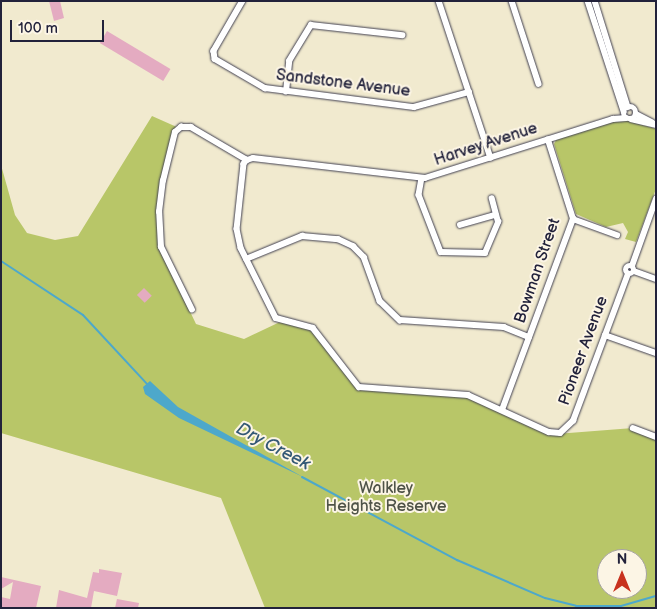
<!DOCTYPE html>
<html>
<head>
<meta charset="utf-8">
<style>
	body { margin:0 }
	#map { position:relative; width:657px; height:609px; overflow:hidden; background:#f1eacf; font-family:"Balsamiq Sans",sans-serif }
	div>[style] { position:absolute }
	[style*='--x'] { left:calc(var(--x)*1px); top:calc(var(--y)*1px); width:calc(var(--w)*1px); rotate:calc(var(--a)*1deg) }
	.green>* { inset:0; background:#b8c668 }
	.water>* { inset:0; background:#4da8cb }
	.stream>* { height:2px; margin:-1px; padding:0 1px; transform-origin:1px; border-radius:1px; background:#4da8cb }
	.building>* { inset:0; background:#e4abc1; transform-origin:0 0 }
	.roads { filter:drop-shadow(0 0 1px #414051) drop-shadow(0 0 1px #414051) }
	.street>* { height:5.5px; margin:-2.75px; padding:0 2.75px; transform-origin:2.75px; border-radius:2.75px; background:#fff }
	.street>.ring { margin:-2.75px; padding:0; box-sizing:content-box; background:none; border:5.5px solid #fff; border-radius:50% }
	span { translate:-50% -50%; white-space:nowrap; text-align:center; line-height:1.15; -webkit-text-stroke:4px #fcf5e5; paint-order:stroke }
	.street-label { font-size:16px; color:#22223b }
	.park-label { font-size:16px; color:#4f5348 }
	.water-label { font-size:18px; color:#335875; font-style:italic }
	.frame { position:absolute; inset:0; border:2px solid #22223b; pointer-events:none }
	.north { position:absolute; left:597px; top:549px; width:50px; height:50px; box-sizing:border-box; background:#fcf5e5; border:1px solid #a5a1a1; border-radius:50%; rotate:0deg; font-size:14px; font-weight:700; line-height:20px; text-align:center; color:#22223b }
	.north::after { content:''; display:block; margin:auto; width:18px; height:22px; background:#c8321e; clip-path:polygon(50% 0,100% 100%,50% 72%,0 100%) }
	.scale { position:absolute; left:10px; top:20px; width:94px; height:22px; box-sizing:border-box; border:2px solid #22223b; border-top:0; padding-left:6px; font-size:15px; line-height:18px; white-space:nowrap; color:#22223b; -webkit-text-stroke:4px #fcf5e5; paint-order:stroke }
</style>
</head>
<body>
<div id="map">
	<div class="green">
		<i style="clip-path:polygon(evenodd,152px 116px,179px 128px,169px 157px,160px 204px,165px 259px,196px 324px,244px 339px,282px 321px,311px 326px,356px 386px,468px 395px,556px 434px,633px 428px,656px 437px,656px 608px,265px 608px,221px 498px,1px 433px,1px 165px,15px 215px,27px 233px,55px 240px,78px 236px,152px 116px,607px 559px,637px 559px,637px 589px,607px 589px,607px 559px)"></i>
		<i style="clip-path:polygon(613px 120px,626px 120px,656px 129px,656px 189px,636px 242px,625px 239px,628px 232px,623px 223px,606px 227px,576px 214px,554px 144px,557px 138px)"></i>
	</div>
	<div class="water">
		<i style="clip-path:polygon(150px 381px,178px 407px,303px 477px,179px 418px,145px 394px,143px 387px)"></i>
	</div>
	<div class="stream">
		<i style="--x:1;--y:261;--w:98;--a:33.4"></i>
		<i style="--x:83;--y:315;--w:96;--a:47.1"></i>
		<i style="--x:302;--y:477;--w:176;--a:28.2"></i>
		<i style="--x:457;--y:560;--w:96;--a:23.4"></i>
		<i style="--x:545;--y:598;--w:32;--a:14"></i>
		<i style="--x:576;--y:606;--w:45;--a:0"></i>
		<i style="--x:621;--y:606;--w:36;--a:-16"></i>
	</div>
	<div class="building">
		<i style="clip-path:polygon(49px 1px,60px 1px,64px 18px,54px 21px)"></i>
		<i style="left:107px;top:31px;width:74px;height:14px;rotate:31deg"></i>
		<i style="left:144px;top:288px;width:11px;height:10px;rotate:45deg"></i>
		<i style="clip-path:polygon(99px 569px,122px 573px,117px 596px,94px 591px,91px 608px,56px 608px,59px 590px,87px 598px,93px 572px,99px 573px)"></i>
		<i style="clip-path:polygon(1px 577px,41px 586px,36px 608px,1px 608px,1px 597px,10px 599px,13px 582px,1px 589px)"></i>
		<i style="clip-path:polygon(117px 599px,139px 603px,138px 608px,115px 608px)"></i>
	</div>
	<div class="roads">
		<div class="street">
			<i style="--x:243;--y:1;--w:58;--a:120.1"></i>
			<i style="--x:214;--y:51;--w:8;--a:83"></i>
			<i style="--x:215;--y:59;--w:58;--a:30.1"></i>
			<i style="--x:265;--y:88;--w:150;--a:7.3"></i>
			<i style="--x:414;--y:107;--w:57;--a:-15.3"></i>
			<i style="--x:439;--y:1;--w:165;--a:71.7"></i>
			<i style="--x:512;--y:1;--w:87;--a:72"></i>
			<i style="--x:588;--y:1;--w:116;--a:71.9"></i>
			<i style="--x:595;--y:1;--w:111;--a:72.7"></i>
			<i style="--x:286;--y:92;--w:31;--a:-84"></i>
			<i style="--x:289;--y:61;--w:42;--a:-58.6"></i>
			<i style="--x:311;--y:25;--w:92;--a:6.3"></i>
			<i class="ring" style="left:624px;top:107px;width:6.5px;height:6.5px"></i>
			<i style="--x:636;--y:114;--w:18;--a:27"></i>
			<i style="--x:631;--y:119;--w:26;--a:13"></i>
			<i style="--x:247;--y:160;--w:5;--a:127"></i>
			<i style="--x:244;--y:164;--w:65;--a:96.1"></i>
			<i style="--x:237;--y:229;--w:19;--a:78"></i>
			<i style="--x:241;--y:248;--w:78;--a:63.4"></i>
			<i style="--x:276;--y:318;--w:38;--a:15"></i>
			<i style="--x:313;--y:328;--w:75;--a:52.1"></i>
			<i style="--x:359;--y:387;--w:109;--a:4.2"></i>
			<i style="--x:468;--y:395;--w:89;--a:24.6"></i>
			<i style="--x:549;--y:432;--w:11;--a:5"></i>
			<i style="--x:560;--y:433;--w:18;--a:-43"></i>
			<i style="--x:573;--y:421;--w:157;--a:-69.5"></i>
			<i style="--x:247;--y:160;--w:6;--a:-18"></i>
			<i style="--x:253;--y:158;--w:173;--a:6.6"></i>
			<i style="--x:425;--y:178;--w:197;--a:-17.4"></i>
			<i style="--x:613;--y:119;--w:13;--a:-4"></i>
			<i style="--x:422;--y:178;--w:17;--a:100"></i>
			<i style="--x:419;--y:195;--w:61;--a:68.9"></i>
			<i style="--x:441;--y:252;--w:44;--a:1.3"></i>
			<i style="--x:485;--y:253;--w:34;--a:-67"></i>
			<i style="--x:498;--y:222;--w:24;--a:-105"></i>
			<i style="--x:573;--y:219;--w:47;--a:20"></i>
			<i style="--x:460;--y:225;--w:37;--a:-16"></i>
			<i style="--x:246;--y:259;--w:61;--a:-22.3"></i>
			<i style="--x:302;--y:236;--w:36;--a:5"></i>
			<i style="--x:338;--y:239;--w:17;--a:25"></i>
			<i style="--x:353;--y:246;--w:16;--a:45"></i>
			<i style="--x:364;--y:257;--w:47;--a:70"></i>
			<i style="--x:380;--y:301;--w:28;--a:44"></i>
			<i style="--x:400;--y:320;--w:104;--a:3.9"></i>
			<i style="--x:504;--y:327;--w:27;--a:22"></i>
			<i class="ring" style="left:625.5px;top:265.5px;width:3.5px;height:3.5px"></i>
			<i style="--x:632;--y:266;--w:71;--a:-70.3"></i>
			<i style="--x:634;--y:271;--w:23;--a:20"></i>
			<i style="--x:192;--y:310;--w:70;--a:-116.2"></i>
			<i style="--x:161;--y:247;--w:35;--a:-93"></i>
			<i style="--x:159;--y:212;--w:31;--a:-83"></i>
			<i style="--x:163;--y:181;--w:50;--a:-76.2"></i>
			<i style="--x:175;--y:132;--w:8;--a:-40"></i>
			<i style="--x:181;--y:127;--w:10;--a:0"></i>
			<i style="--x:191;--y:127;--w:65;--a:30.5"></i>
			<i style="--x:605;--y:335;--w:54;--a:19.4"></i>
			<i style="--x:502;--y:410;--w:204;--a:-69.6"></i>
			<i style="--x:573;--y:219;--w:83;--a:-107.6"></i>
			<i style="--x:633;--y:428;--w:25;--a:21"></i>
		</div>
	</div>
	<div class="street-label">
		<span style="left:343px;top:84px;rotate:7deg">Sandstone Avenue</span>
		<span style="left:486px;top:145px;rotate:-18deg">Harvey Avenue</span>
		<span style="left:538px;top:271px;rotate:-71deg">Bowman Street</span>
		<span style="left:584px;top:351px;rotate:-70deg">Pioneer Avenue</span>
	</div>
	<div class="park-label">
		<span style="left:386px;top:498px">Walkley<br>Heights Reserve</span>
	</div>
	<div class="water-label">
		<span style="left:273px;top:447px;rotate:28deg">Dry Creek</span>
	</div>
	<div class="frame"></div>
	<div class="north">N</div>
	<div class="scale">100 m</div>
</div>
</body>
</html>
